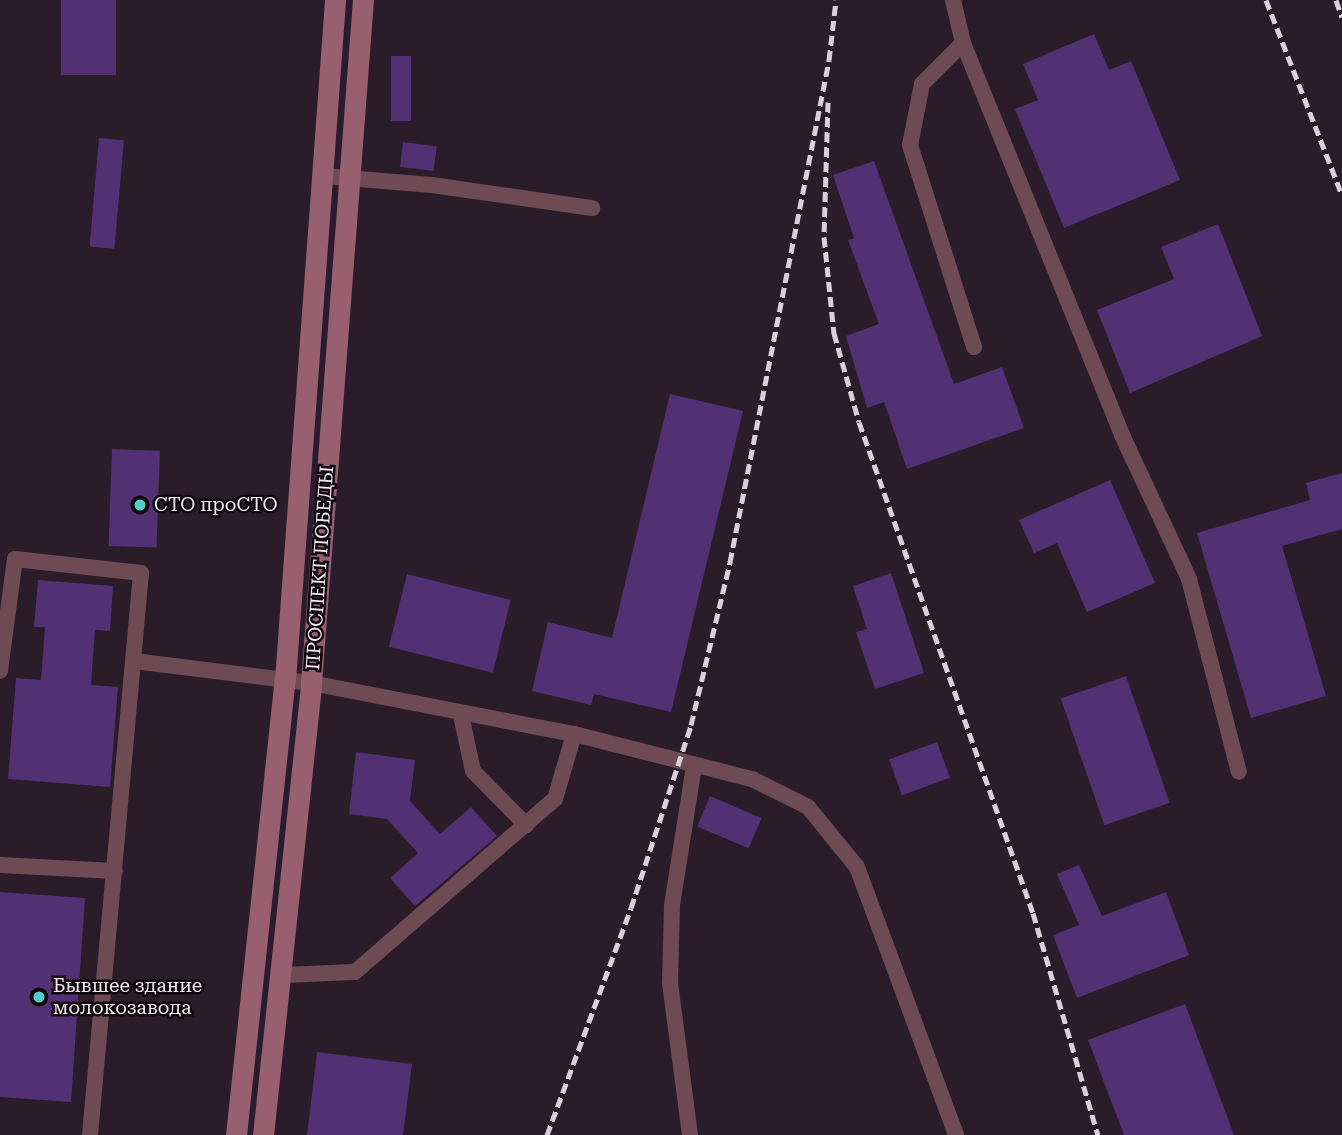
<!DOCTYPE html>
<html>
<head>
<meta charset="utf-8">
<style>
	body { margin:0 }
	#map { position:relative; width:1342px; height:1135px; overflow:hidden; background:#2a1c28; font-family:"Roboto Serif",serif }
	div>[style] { position:absolute }
	[style*='--x'] { left:calc(var(--x)*1px); top:calc(var(--y)*1px); width:calc(var(--w)*1px); rotate:calc(var(--a)*1deg) }
	.building>* { inset:0; background:#513173; transform-origin:0 0 }
	.service>* { height:16px; margin:-8px; padding:0 8px; transform-origin:8px; border-radius:8px; background:#6d4a54 }
	.secondary>* { height:21px; margin:-10.5px; padding:0 10.5px; transform-origin:10.5px; border-radius:10.5px; background:#975f70 }
	.rail>* { height:5px; margin-top:-2.5px; transform-origin:0; background:repeating-linear-gradient(90deg,#dad0d8 0 10px,transparent 0 15px) }
	.dots>* { width:19px; height:19px; translate:-50% -50%; box-sizing:border-box; border:4px solid #0f090e; border-radius:50% }
	span { translate:-50% -50%; white-space:nowrap; text-align:center; line-height:1.15; -webkit-text-stroke:5px #0f090e; paint-order:stroke }
	.poi-label { font-size:19px; color:#f5ebf3 }
	.left { translate:0 -50%; text-align:left }
	.street-label { font-size:19px; color:#f5ebf3 }
</style>
</head>
<body>
<div id="map">
	<div class="building">
		<i style="left:61px;top:0;width:55px;height:75px"></i>
		<i style="clip-path:polygon(1094px 34px,1109px 70px,1131px 61px,1180px 180px,1064px 228px,1015px 109px,1038px 100px,1023px 64px)"></i>
		<i style="left:391px;top:56px;width:20px;height:65px"></i>
		<i style="left:99px;top:138px;width:25px;height:109px;rotate:5deg"></i>
		<i style="left:403px;top:142px;width:34px;height:25px;rotate:7deg"></i>
		<i style="clip-path:polygon(874px 161px,954px 384px,1002px 367px,1024px 428px,907px 469px,884px 402px,867px 408px,846px 336px,879px 324px,848px 240px,854px 238px,833px 175px)"></i>
		<i style="clip-path:polygon(1218px 224px,1262px 336px,1130px 393px,1097px 310px,1174px 279px,1161px 247px)"></i>
		<i style="clip-path:polygon(670px 394px,743px 411px,671px 712px,594px 694px,591px 705px,532px 691px,548px 622px,612px 638px)"></i>
		<i style="left:112px;top:449px;width:48px;height:97px;rotate:2deg"></i>
		<i style="clip-path:polygon(1342px 473px,1342px 529px,1282px 546px,1326px 696px,1251px 718px,1197px 533px,1310px 500px,1306px 483px)"></i>
		<i style="clip-path:polygon(1110px 480px,1155px 583px,1087px 612px,1057px 543px,1034px 553px,1019px 520px)"></i>
		<i style="clip-path:polygon(891px 573px,924px 673px,875px 689px,856px 632px,867px 629px,853px 586px)"></i>
		<i style="left:407px;top:574px;width:107px;height:75px;rotate:14deg"></i>
		<i style="clip-path:polygon(38px 580px,113px 586px,110px 631px,95px 630px,91px 685px,118px 687px,110px 787px,8px 779px,16px 678px,41px 680px,45px 627px,34px 627px)"></i>
		<i style="left:1126px;top:676px;width:134px;height:69px;rotate:71deg"></i>
		<i style="left:937px;top:742px;width:38px;height:51px;rotate:70deg"></i>
		<i style="clip-path:polygon(356px 752px,415px 760px,410px 801px,440px 834px,471px 807px,497px 836px,415px 906px,390px 878px,418px 853px,387px 819px,349px 814px)"></i>
		<i style="left:710px;top:796px;width:56px;height:33px;rotate:23deg"></i>
		<i style="clip-path:polygon(1079px 865px,1102px 916px,1166px 892px,1189px 955px,1077px 998px,1053px 935px,1079px 925px,1057px 874px)"></i>
		<i style="clip-path:polygon(0 892px,85px 898px,71px 1102px,0 1097px)"></i>
		<i style="clip-path:polygon(1185px 1004px,1234px 1135px,1124px 1135px,1088px 1040px)"></i>
		<i style="clip-path:polygon(317px 1052px,412px 1064px,403px 1135px,307px 1135px)"></i>
	</div>
	<div class="service">
		<i style="--x:953;--y:0;--w:44;--a:76.9"></i>
		<i style="--x:963;--y:43;--w:423;--a:67.9"></i>
		<i style="--x:1122;--y:435;--w:159;--a:65"></i>
		<i style="--x:1189;--y:579;--w:199;--a:75.5"></i>
		<i style="--x:963;--y:43;--w:58;--a:135"></i>
		<i style="--x:922;--y:84;--w:62;--a:101.1"></i>
		<i style="--x:910;--y:145;--w:212;--a:72.4"></i>
		<i style="--x:323;--y:176;--w:109;--a:4.7"></i>
		<i style="--x:432;--y:185;--w:162;--a:8.2"></i>
		<i style="--x:134;--y:661;--w:178;--a:7.1"></i>
		<i style="--x:311;--y:683;--w:268;--a:11"></i>
		<i style="--x:574;--y:734;--w:184;--a:14.2"></i>
		<i style="--x:752;--y:779;--w:63;--a:26.6"></i>
		<i style="--x:808;--y:807;--w:77;--a:50.8"></i>
		<i style="--x:857;--y:867;--w:286;--a:69.7"></i>
		<i style="--x:0;--y:671;--w:113;--a:-82.4"></i>
		<i style="--x:15;--y:559;--w:127;--a:6.3"></i>
		<i style="--x:141;--y:573;--w:564;--a:95.19"></i>
		<i style="--x:461;--y:715;--w:57;--a:77.9"></i>
		<i style="--x:473;--y:771;--w:76;--a:45.5"></i>
		<i style="--x:0;--y:865;--w:115;--a:3"></i>
		<i style="--x:283;--y:975;--w:72;--a:-2.4"></i>
		<i style="--x:355;--y:972;--w:264;--a:-40.9"></i>
		<i style="--x:555;--y:799;--w:68;--a:-73.7"></i>
		<i style="--x:690;--y:1135;--w:153;--a:-97.5"></i>
		<i style="--x:670;--y:983;--w:78;--a:-88.5"></i>
		<i style="--x:672;--y:905;--w:141;--a:-81"></i>
	</div>
	<div class="secondary">
		<i style="--x:236;--y:1135;--w:458;--a:-83.9"></i>
		<i style="--x:285;--y:680;--w:682;--a:-85.79"></i>
		<i style="--x:263;--y:1135;--w:455;--a:-83.9"></i>
		<i style="--x:311;--y:683;--w:685;--a:-85.65"></i>
	</div>
	<div class="rail">
		<i style="--x:1266;--y:0;--w:209;--a:68.7"></i>
		<i style="--x:1336;--y:0;--w:18;--a:71"></i>
		<i style="--x:828;--y:102;--w:135;--a:91.7"></i>
		<i style="--x:824;--y:237;--w:97;--a:84.1"></i>
		<i style="--x:834;--y:333;--w:92;--a:74.3"></i>
		<i style="--x:859;--y:422;--w:521;--a:70.49"></i>
		<i style="--x:1033;--y:913;--w:231;--a:73.7"></i>
		<i style="--x:547;--y:1135;--w:242;--a:-69.7"></i>
		<i style="--x:631;--y:908;--w:193;--a:-71.8"></i>
		<i style="--x:691;--y:725;--w:168;--a:-76.5"></i>
		<i style="--x:730;--y:562;--w:512;--a:-78.84"></i>
		<i style="--x:829;--y:60;--w:60;--a:-83.3"></i>
	</div>
	<div class="dots">
		<i style="left:140px;top:505px;background:#53cdcb"></i>
		<i style="left:39px;top:997px;background:#53cdcb"></i>
	</div>
	<div class="poi-label">
		<span class="left" style="left:154px;top:505px">СТО проСТО</span>
		<span class="left" style="left:53px;top:997px">Бывшее здание<br>молокозавода</span>
	</div>
	<div class="street-label">
		<span style="left:320px;top:568px;rotate:-86deg">ПРОСПЕКТ ПОБЕДЫ</span>
	</div>
</div>
</body>
</html>
